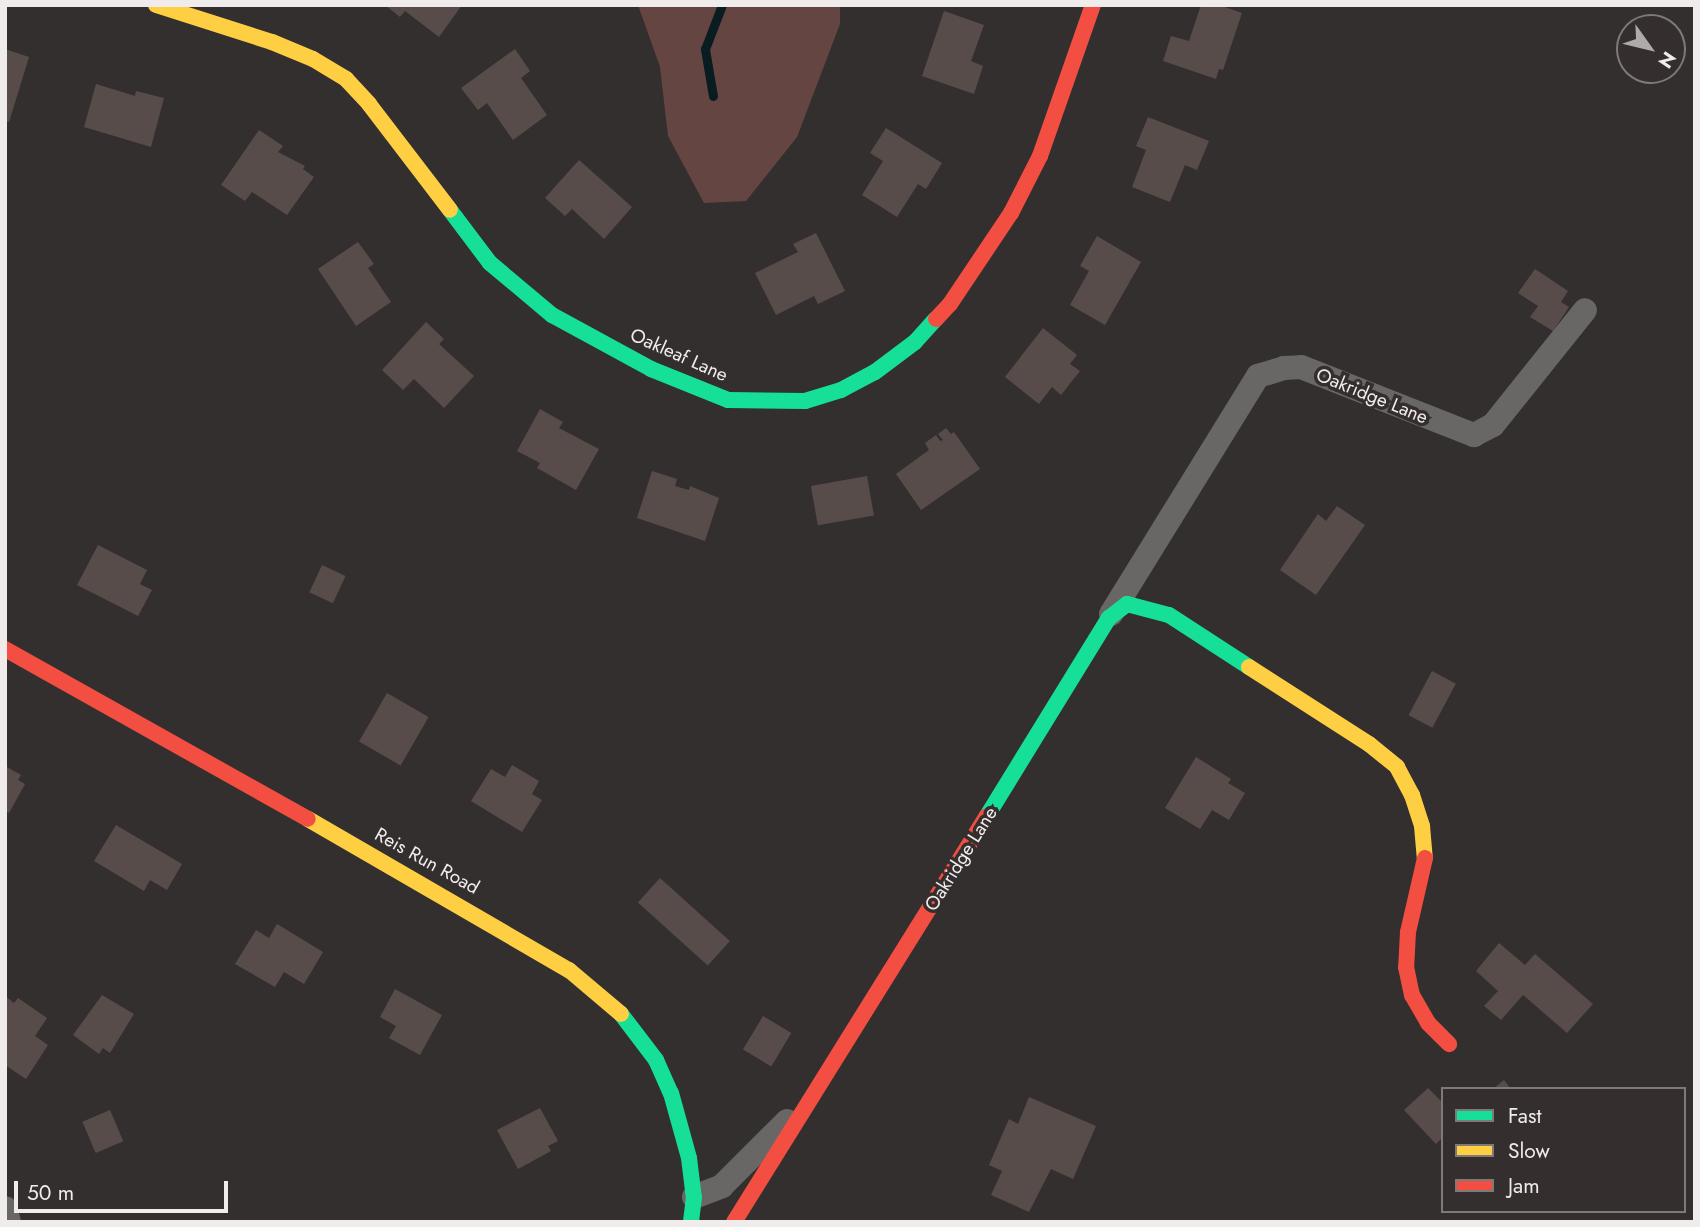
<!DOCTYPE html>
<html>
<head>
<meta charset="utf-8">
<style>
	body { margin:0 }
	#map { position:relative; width:1700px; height:1227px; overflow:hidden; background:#332f2f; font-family:Jost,sans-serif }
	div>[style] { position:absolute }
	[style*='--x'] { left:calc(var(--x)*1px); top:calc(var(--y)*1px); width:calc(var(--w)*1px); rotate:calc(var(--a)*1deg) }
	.green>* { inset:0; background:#654541 }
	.stream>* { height:9px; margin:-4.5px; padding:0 4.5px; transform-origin:4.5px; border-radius:4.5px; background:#091c20 }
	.building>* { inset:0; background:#584c4b; transform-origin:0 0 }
	.street>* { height:24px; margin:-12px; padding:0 12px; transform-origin:12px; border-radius:12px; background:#696766 }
	.fast>* { height:16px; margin:-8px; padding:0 8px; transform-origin:8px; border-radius:8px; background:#16e098 }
	.slow>* { height:16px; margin:-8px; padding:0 8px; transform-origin:8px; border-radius:8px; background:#ffcf43 }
	.jam>* { height:16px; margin:-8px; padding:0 8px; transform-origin:8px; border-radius:8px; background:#f24e42 }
	span { translate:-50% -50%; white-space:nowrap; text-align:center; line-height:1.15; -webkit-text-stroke:7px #342e2e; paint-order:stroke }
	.street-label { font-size:19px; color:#efeceb }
	.frame { position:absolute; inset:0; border:7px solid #efeceb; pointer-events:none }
	.legend { position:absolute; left:1441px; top:1087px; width:245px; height:126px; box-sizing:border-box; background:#342e2e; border:2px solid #7f7a7a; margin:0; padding:9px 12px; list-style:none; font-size:21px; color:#efeceb }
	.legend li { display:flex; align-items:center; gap:14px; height:35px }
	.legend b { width:35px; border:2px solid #7f7a7a }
	.north { position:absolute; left:1616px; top:14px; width:70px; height:70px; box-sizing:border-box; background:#342e2e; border:2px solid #7f7a7a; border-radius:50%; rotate:124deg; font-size:19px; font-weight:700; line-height:28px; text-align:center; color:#efeceb }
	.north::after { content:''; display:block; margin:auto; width:24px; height:32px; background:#adaaa9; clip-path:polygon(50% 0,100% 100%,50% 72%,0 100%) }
	.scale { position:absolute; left:14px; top:1181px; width:214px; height:32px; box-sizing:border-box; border:4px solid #efeceb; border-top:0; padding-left:9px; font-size:21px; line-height:24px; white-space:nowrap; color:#efeceb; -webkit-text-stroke:5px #342e2e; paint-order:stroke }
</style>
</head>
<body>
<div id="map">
	<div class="green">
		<i style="clip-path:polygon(638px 5px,840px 5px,840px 24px,797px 137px,746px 201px,704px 203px,668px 136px,660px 67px)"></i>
	</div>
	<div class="stream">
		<i style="--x:713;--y:96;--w:48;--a:-99.7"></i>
		<i style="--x:705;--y:49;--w:47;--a:-68.9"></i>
	</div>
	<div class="building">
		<i style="clip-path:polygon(385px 5px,462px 5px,439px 37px,405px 11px,400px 17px)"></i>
		<i style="clip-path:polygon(1201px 5px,1219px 5px,1242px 13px,1223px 70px,1219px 69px,1216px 79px,1163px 61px,1171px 36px,1189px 41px)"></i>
		<i style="clip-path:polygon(944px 11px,984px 25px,971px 61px,983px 66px,974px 94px,922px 76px)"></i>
		<i style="clip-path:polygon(5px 49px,29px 57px,9px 122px,5px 121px)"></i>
		<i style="clip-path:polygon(515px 49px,530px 71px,521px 78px,547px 115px,513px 140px,487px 103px,478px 110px,461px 88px)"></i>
		<i style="clip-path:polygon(96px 84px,135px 96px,136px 91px,164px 98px,151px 147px,84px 127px)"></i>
		<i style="clip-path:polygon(1148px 117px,1209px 141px,1197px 170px,1185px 165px,1170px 202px,1132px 187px,1146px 150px,1136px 146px)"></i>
		<i style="clip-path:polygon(886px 128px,942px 163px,926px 189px,918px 184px,897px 217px,862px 195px,883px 161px,870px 153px)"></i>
		<i style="clip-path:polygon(259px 130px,283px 146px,278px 152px,305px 166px,303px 169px,314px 177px,287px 215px,252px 192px,245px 201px,221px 185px)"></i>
		<i style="clip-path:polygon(579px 160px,632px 207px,604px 239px,572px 209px,565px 216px,545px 198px)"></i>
		<i style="clip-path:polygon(816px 233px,845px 291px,818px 304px,814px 296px,776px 315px,755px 273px,798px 252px,793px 244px)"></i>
		<i style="clip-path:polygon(1097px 236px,1141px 262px,1105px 325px,1070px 305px,1089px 271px,1080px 266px)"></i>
		<i style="clip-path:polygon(358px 242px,374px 264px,368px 268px,391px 302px,356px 326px,318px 269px)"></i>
		<i style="clip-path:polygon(1535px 269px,1568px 291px,1561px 302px,1569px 307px,1553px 331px,1530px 317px,1538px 306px,1518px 293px)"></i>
		<i style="clip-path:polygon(426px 322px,444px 339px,439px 344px,474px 376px,444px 408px,414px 379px,403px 390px,382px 370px)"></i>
		<i style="clip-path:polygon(1043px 328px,1077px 355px,1070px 364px,1080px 371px,1061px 395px,1052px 387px,1039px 404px,1005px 377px)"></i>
		<i style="clip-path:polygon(540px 409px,563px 422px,559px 428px,599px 449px,576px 490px,537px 468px,540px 463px,517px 451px)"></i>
		<i style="clip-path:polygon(946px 428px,951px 434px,954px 432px,980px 469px,921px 510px,896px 474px,929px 450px,925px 443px,936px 435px,940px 441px,943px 440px,938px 434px)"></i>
		<i style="clip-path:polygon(652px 471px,677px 479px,675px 486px,689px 490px,690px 486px,719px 498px,705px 541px,637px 518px)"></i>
		<i style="left:867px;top:476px;width:40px;height:57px;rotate:80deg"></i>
		<i style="clip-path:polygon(1337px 506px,1365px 525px,1316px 595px,1280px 570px,1318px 514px,1326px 521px)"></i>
		<i style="clip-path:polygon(98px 545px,147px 570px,140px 584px,152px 590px,138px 616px,77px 585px)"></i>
		<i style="left:322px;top:565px;width:26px;height:30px;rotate:25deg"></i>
		<i style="left:1432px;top:671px;width:27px;height:50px;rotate:28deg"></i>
		<i style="left:387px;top:693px;width:48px;height:56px;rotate:30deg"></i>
		<i style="clip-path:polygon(1196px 757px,1231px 779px,1228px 783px,1245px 793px,1229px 820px,1212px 810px,1200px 829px,1165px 808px)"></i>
		<i style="clip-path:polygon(512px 765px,539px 781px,532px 794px,542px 800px,522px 832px,471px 801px,491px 769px,505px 777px)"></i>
		<i style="clip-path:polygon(5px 766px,21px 775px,18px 780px,25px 784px,9px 813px,5px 811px)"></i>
		<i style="clip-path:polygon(116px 825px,182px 864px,167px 890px,150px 880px,144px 891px,94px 861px)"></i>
		<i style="left:660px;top:878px;width:94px;height:33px;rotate:42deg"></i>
		<i style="clip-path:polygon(277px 924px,323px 952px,304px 984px,284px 972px,275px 987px,235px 964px,256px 930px,269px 938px)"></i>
		<i style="clip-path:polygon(1499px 943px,1525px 965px,1535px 954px,1593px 1004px,1567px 1033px,1523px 995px,1501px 1020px,1484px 1006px,1498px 991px,1476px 971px)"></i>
		<i style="clip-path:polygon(395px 989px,442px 1015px,420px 1055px,389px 1038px,396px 1026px,380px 1017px)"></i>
		<i style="clip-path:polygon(102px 995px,134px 1014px,110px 1053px,103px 1048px,99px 1054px,73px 1035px)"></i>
		<i style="clip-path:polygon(5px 996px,14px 1003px,18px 998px,47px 1018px,35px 1036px,48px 1045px,26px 1079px,5px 1065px)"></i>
		<i style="left:763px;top:1016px;width:33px;height:39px;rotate:31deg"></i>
		<i style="clip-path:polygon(1504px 1080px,1511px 1089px,1493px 1089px)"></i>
		<i style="clip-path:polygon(1428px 1088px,1443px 1103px,1443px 1137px,1436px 1144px,1404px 1110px)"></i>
		<i style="clip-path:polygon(1029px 1097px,1096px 1126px,1073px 1179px,1051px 1169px,1029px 1212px,991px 1195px,1002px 1171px,989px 1165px,1009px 1119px,1018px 1124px)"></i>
		<i style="clip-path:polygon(540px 1108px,558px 1141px,548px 1146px,551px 1151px,518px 1169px,497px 1130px)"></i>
		<i style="left:110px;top:1110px;width:34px;height:30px;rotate:67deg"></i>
	</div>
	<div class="street">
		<i style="--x:1111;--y:614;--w:280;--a:-58.3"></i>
		<i style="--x:1258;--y:376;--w:27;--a:-17"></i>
		<i style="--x:1284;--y:368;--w:17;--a:-3"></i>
		<i style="--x:1301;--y:367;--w:186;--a:21.5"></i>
		<i style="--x:1474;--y:435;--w:21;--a:-28"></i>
		<i style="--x:1493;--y:425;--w:147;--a:-51.3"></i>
		<i style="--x:694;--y:1197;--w:30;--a:-21"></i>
		<i style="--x:722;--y:1186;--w:92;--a:-45"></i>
		<i style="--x:5;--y:1208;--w:15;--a:74"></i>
	</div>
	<div class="fast">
		<i style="--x:450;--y:210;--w:66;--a:53"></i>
		<i style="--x:490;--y:263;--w:81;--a:40"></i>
		<i style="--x:552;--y:315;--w:113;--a:28.6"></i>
		<i style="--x:651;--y:369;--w:83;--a:21.9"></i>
		<i style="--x:728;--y:400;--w:77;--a:0.7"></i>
		<i style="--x:805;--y:401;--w:38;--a:-17"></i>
		<i style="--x:841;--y:390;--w:38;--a:-28"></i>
		<i style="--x:875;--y:372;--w:50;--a:-36.9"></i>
		<i style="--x:915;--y:342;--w:31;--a:-48"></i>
		<i style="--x:987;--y:816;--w:233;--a:-58.4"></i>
		<i style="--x:1109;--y:618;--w:23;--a:-38"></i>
		<i style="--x:1127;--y:604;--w:43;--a:14.7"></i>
		<i style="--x:1169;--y:615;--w:95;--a:33"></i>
		<i style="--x:621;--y:1014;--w:58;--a:52.7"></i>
		<i style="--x:656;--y:1060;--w:36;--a:66"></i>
		<i style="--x:671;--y:1093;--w:67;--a:74.5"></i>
		<i style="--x:689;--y:1158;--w:39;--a:83"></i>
		<i style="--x:694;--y:1197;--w:25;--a:97"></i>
	</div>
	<div class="slow">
		<i style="--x:156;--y:5;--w:122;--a:17.7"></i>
		<i style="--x:272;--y:42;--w:44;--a:22.5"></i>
		<i style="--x:313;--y:59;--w:39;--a:31"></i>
		<i style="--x:346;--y:79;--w:34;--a:47"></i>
		<i style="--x:369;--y:104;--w:133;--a:52.6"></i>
		<i style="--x:1249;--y:667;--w:143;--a:32.7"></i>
		<i style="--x:1369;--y:744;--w:36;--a:39"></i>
		<i style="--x:1397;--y:767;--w:32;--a:62"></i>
		<i style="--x:1412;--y:795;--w:33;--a:72"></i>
		<i style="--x:1422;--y:826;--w:32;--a:85"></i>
		<i style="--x:308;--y:819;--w:302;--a:30.1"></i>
		<i style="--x:569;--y:970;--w:68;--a:40.2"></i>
	</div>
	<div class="jam">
		<i style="--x:936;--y:319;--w:21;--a:-47"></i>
		<i style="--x:950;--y:304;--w:110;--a:-56.2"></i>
		<i style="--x:1011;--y:213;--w:64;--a:-63"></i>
		<i style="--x:1040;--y:156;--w:160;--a:-70.7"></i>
		<i style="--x:5;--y:649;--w:347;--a:29.3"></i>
		<i style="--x:1425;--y:858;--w:76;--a:102.9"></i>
		<i style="--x:1408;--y:932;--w:35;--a:93"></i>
		<i style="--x:1406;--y:967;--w:29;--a:78"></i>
		<i style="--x:1412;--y:995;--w:32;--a:60"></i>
		<i style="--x:1428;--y:1023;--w:30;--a:45"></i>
		<i style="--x:734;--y:1222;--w:478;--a:-58.1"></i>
	</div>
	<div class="street-label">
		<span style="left:679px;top:355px;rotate:24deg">Oakleaf Lane</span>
		<span style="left:1372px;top:396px;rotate:22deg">Oakridge Lane</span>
		<span style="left:961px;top:859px;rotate:-58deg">Oakridge Lane</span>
		<span style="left:427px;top:861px;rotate:29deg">Reis Run Road</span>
	</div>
	<div class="frame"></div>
	<ul class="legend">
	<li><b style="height:9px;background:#16e098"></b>Fast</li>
	<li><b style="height:9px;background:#ffcf43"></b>Slow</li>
	<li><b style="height:9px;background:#f24e42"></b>Jam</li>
	</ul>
	<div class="north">N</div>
	<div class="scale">50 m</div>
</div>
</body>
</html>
